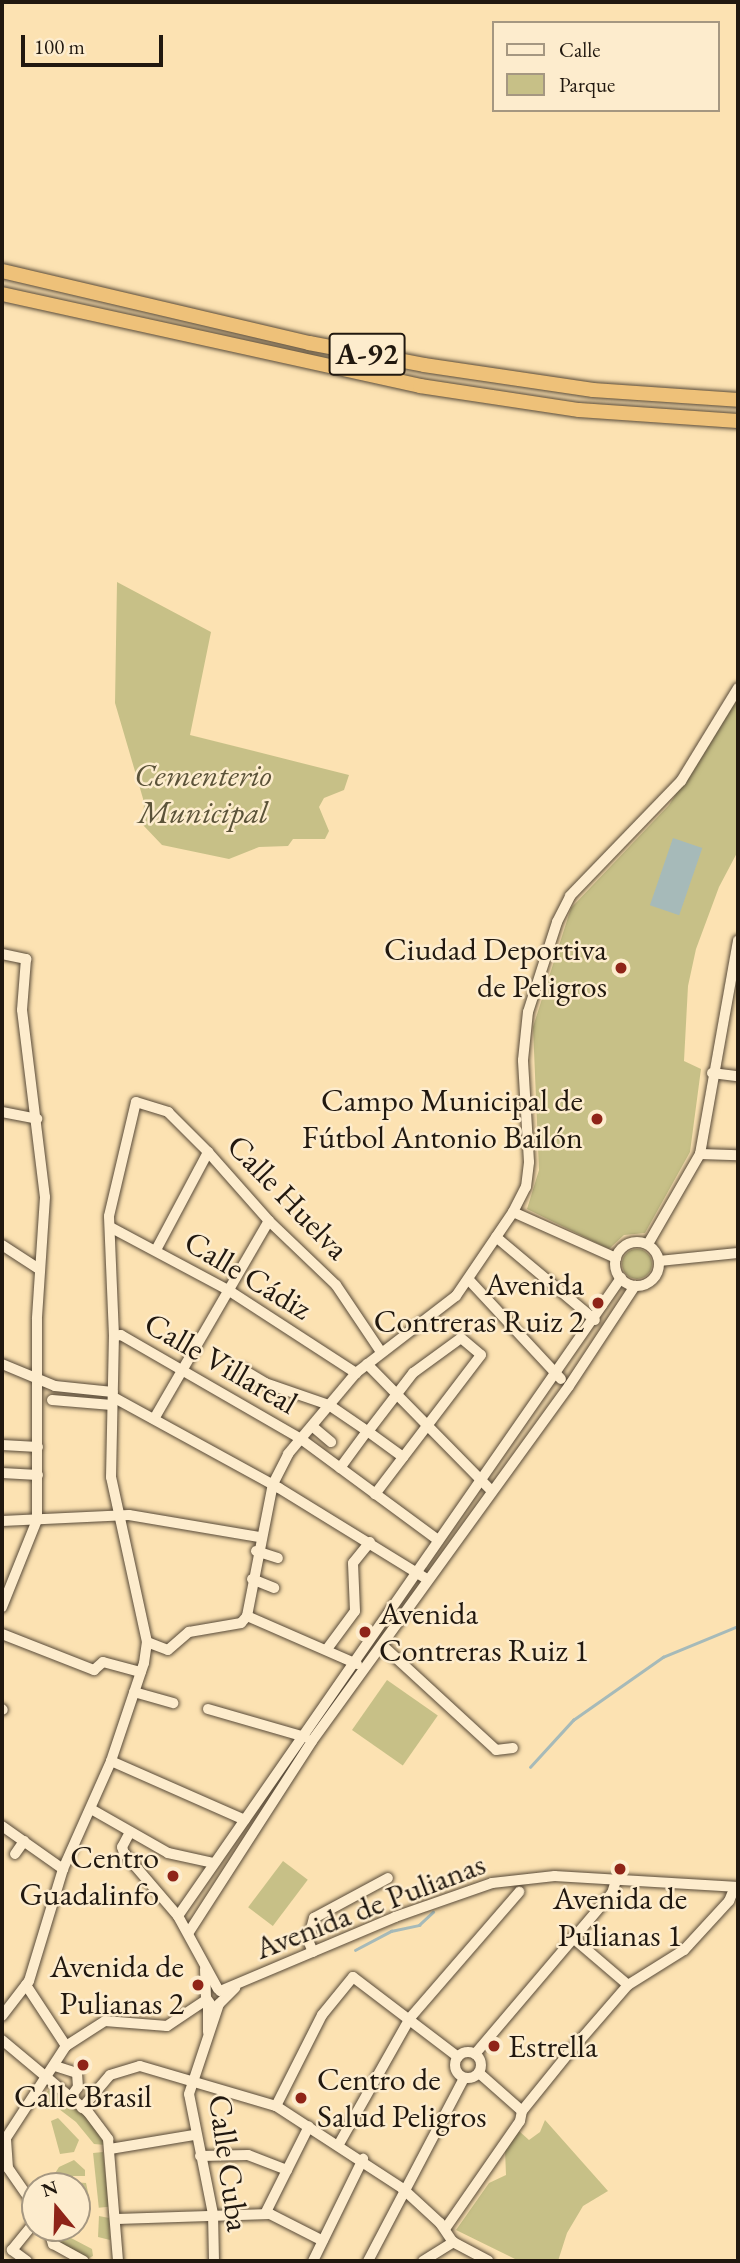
<!DOCTYPE html>
<html>
<head>
<meta charset="utf-8">
<style>
	body { margin:0 }
	#map { position:relative; width:740px; height:2263px; overflow:hidden; background:#fce2b2; font-family:"EB Garamond",serif }
	div>[style] { position:absolute }
	[style*='--x'] { left:calc(var(--x)*1px); top:calc(var(--y)*1px); width:calc(var(--w)*1px); rotate:calc(var(--a)*1deg) }
	.green>* { inset:0; background:#c7c087; transform-origin:0 0 }
	.round { border-radius:50% }
	.water>* { inset:0; background:#a6bab9; transform-origin:0 0 }
	.stream>* { height:2.5px; margin:-1.25px; padding:0 1.25px; transform-origin:1.25px; border-radius:1.25px; background:#a6bab9 }
	.roads { filter:drop-shadow(0 0 2px #584a38) drop-shadow(0 0 2px #584a38) }
	.minor>* { height:10px; margin:-5px; padding:0 5px; transform-origin:5px; border-radius:5px; background:#fdeccd }
	.minor>.ring { margin:-5px; padding:0; box-sizing:content-box; background:none; border:10px solid #fdeccd; border-radius:50% }
	.highway>* { height:14px; margin:-7px; padding:0 7px; transform-origin:7px; border-radius:7px; background:#eec179 }
	.dots>* { width:19px; height:19px; translate:-50% -50%; box-sizing:border-box; border:4px solid #fdeccd; border-radius:50% }
	span { translate:-50% -50%; white-space:nowrap; text-align:center; line-height:1.15; -webkit-text-stroke:5px #fdeccd; paint-order:stroke }
	.shield-label span { padding:2px 5px; background:#fdeccd; border:2px solid; border-radius:5px; -webkit-text-stroke-width:0 }
	.shield-label { font-size:30px; color:#21180f; font-weight:700 }
	.park-label { font-size:32px; color:#5b5339; font-style:italic }
	.poi-label { font-size:32px; color:#21180f }
	.right { translate:-100% -50%; text-align:right }
	.left { translate:0 -50%; text-align:left }
	.street-label { font-size:32px; color:#21180f }
	.frame { position:absolute; inset:0; border:4px solid #21180f; pointer-events:none }
	.legend { position:absolute; left:492px; top:21px; width:228px; height:91px; box-sizing:border-box; background:#fdeccd; border:2px solid #a59781; margin:0; padding:9px 12px; list-style:none; font-size:21px; color:#21180f }
	.legend li { display:flex; align-items:center; gap:14px; height:35px }
	.legend b { width:35px; border:2px solid #a59781 }
	.north { position:absolute; left:21px; top:2172px; width:70px; height:70px; box-sizing:border-box; background:#fdeccd; border:2px solid #a59781; border-radius:50%; rotate:341deg; font-size:19px; font-weight:700; line-height:28px; text-align:center; color:#21180f }
	.north::after { content:''; display:block; margin:auto; width:24px; height:32px; background:#8f2418; clip-path:polygon(50% 0,100% 100%,50% 72%,0 100%) }
	.scale { position:absolute; left:21px; top:35px; width:142px; height:32px; box-sizing:border-box; border:4px solid #21180f; border-top:0; padding-left:9px; font-size:21px; line-height:24px; white-space:nowrap; color:#21180f; -webkit-text-stroke:5px #fdeccd; paint-order:stroke }
</style>
</head>
<body>
<div id="map">
	<div class="green">
		<i style="clip-path:polygon(117px 582px,211px 632px,190px 735px,349px 775px,344px 790px,324px 798px,319px 807px,329px 831px,325px 839px,293px 839px,288px 846px,259px 847px,229px 859px,162px 845px,143px 825px,144px 802px,115px 703px)"></i>
		<i style="clip-path:polygon(738px 697px,738px 851px,719px 887px,696px 949px,688px 986px,684px 1061px,701px 1069px,690px 1152px,645px 1233px,624px 1235px,609px 1249px,527px 1209px,539px 1170px,533px 1027px,571px 908px,669px 805px)"></i>
		<i class="round" style="left:622px;top:1249px;width:30px;height:30px"></i>
		<i style="left:387px;top:1680px;width:62px;height:61px;rotate:35deg"></i>
		<i style="left:283px;top:1861px;width:31px;height:58px;rotate:37deg"></i>
		<i style="clip-path:polygon(49px 2090px,89px 2119px,105px 2145px,94px 2144px,76px 2122px,42px 2096px)"></i>
		<i style="clip-path:polygon(58px 2118px,79px 2140px,74px 2152px,60px 2154px,51px 2121px)"></i>
		<i style="clip-path:polygon(545px 2120px,608px 2191px,583px 2206px,567px 2233px,558px 2261px,519px 2261px,456px 2230px,489px 2183px,506px 2175px,505px 2150px,519px 2131px,529px 2140px,540px 2132px)"></i>
		<i style="left:103px;top:2152px;width:55px;height:10px;rotate:84deg"></i>
		<i style="clip-path:polygon(74px 2160px,85px 2170px,85px 2176px,73px 2176px,73px 2182px,86px 2183px,90px 2201px,84px 2207px,77px 2200px,77px 2186px,47px 2186px,59px 2167px)"></i>
		<i style="clip-path:polygon(99px 2216px,109px 2218px,110px 2240px,98px 2237px)"></i>
		<i style="clip-path:polygon(52px 2228px,69px 2228px,71px 2238px,92px 2249px,93px 2256px,87px 2259px,58px 2245px)"></i>
	</div>
	<div class="water">
		<i style="left:673px;top:838px;width:31px;height:71px;rotate:19deg"></i>
	</div>
	<div class="stream">
		<i style="--x:530;--y:1767;--w:64;--a:-47.5"></i>
		<i style="--x:573;--y:1720;--w:110;--a:-35"></i>
		<i style="--x:663;--y:1657;--w:81;--a:-22.5"></i>
		<i style="--x:355;--y:1950;--w:41;--a:-27.8"></i>
		<i style="--x:391;--y:1931;--w:29;--a:-12"></i>
		<i style="--x:419;--y:1925;--w:19;--a:-43"></i>
	</div>
	<div class="roads">
		<div class="minor">
			<i style="--x:2;--y:954;--w:25;--a:12"></i>
			<i style="--x:26;--y:959;--w:51;--a:94.5"></i>
			<i style="--x:22;--y:1010;--w:188;--a:83"></i>
			<i style="--x:45;--y:1197;--w:122;--a:93.8"></i>
			<i style="--x:37;--y:1319;--w:201;--a:90"></i>
			<i style="--x:37;--y:1520;--w:94;--a:111.9"></i>
			<i style="--x:712;--y:1073;--w:26;--a:7"></i>
			<i style="--x:2;--y:1112;--w:36;--a:11"></i>
			<i style="--x:700;--y:1154;--w:38;--a:2"></i>
			<i style="--x:513;--y:1212;--w:113;--a:24.1"></i>
			<i style="--x:110;--y:1227;--w:134;--a:28.1"></i>
			<i style="--x:228;--y:1290;--w:153;--a:33"></i>
			<i style="--x:496;--y:1237;--w:129;--a:40"></i>
			<i class="ring" style="left:615px;top:1242px;width:34px;height:34px"></i>
			<i style="--x:648;--y:1244;--w:104;--a:-60"></i>
			<i style="--x:700;--y:1154;--w:217;--a:-79.9"></i>
			<i style="--x:2;--y:1245;--w:44;--a:33"></i>
			<i style="--x:156;--y:1250;--w:111;--a:-62"></i>
			<i style="--x:659;--y:1261;--w:79;--a:-5.8"></i>
			<i style="--x:469;--y:1280;--w:135;--a:47.1"></i>
			<i style="--x:114;--y:1336;--w:7;--a:-8"></i>
			<i style="--x:121;--y:1335;--w:208;--a:30"></i>
			<i style="--x:301;--y:1439;--w:170;--a:36.4"></i>
			<i style="--x:2;--y:1364;--w:57;--a:22.5"></i>
			<i style="--x:55;--y:1386;--w:58;--a:5.9"></i>
			<i style="--x:367;--y:1364;--w:178;--a:45.5"></i>
			<i style="--x:242;--y:1369;--w:27;--a:31"></i>
			<i style="--x:265;--y:1383;--w:68;--a:19"></i>
			<i style="--x:329;--y:1405;--w:42;--a:34.4"></i>
			<i style="--x:113;--y:1397;--w:189;--a:28.7"></i>
			<i style="--x:279;--y:1488;--w:174;--a:31.6"></i>
			<i style="--x:52;--y:1400;--w:60;--a:4.8"></i>
			<i style="--x:154;--y:1419;--w:229;--a:-59.9"></i>
			<i style="--x:312;--y:1426;--w:25;--a:40"></i>
			<i style="--x:370;--y:1429;--w:71;--a:-52.5"></i>
			<i style="--x:413;--y:1373;--w:59;--a:-36.1"></i>
			<i style="--x:461;--y:1338;--w:26;--a:40"></i>
			<i style="--x:481;--y:1355;--w:175;--a:127.3"></i>
			<i style="--x:370;--y:1433;--w:41;--a:36"></i>
			<i style="--x:2;--y:1445;--w:36;--a:3"></i>
			<i style="--x:340;--y:1468;--w:42;--a:-53.7"></i>
			<i style="--x:2;--y:1473;--w:36;--a:3"></i>
			<i style="--x:2;--y:1521;--w:127;--a:-2.7"></i>
			<i style="--x:129;--y:1515;--w:132;--a:9.6"></i>
			<i style="--x:256;--y:1551;--w:23;--a:18"></i>
			<i style="--x:252;--y:1579;--w:24;--a:22"></i>
			<i style="--x:247;--y:1616;--w:120;--a:23.6"></i>
			<i style="--x:2;--y:1634;--w:99;--a:21.4"></i>
			<i style="--x:94;--y:1670;--w:12;--a:-42"></i>
			<i style="--x:103;--y:1662;--w:39;--a:15"></i>
			<i style="--x:147;--y:1642;--w:22;--a:21"></i>
			<i style="--x:168;--y:1650;--w:28;--a:-41"></i>
			<i style="--x:189;--y:1632;--w:53;--a:-9.8"></i>
			<i style="--x:241;--y:1623;--w:9;--a:-49"></i>
			<i style="--x:247;--y:1616;--w:135;--a:-78.9"></i>
			<i style="--x:273;--y:1484;--w:34;--a:-63"></i>
			<i style="--x:288;--y:1454;--w:106;--a:-50"></i>
			<i style="--x:356;--y:1373;--w:126;--a:-37.6"></i>
			<i style="--x:456;--y:1296;--w:102;--a:-55.8"></i>
			<i style="--x:513;--y:1212;--w:28;--a:-63"></i>
			<i style="--x:526;--y:1187;--w:25;--a:-83"></i>
			<i style="--x:529;--y:1162;--w:102;--a:-93.4"></i>
			<i style="--x:523;--y:1060;--w:48;--a:-84.1"></i>
			<i style="--x:528;--y:1012;--w:95;--a:-72.1"></i>
			<i style="--x:557;--y:922;--w:29;--a:-63"></i>
			<i style="--x:570;--y:896;--w:160;--a:-46"></i>
			<i style="--x:681;--y:781;--w:109;--a:-58.5"></i>
			<i style="--x:382;--y:1645;--w:155;--a:42.6"></i>
			<i style="--x:496;--y:1750;--w:17;--a:-7"></i>
			<i style="--x:327;--y:1649;--w:47;--a:-53.6"></i>
			<i style="--x:355;--y:1611;--w:48;--a:-92.4"></i>
			<i style="--x:353;--y:1563;--w:27;--a:-51"></i>
			<i style="--x:134;--y:1692;--w:41;--a:15.8"></i>
			<i style="--x:2;--y:1709;--w:1;--a:45"></i>
			<i style="--x:208;--y:1709;--w:101;--a:16.1"></i>
			<i style="--x:111;--y:1761;--w:146;--a:23.8"></i>
			<i style="--x:91;--y:1809;--w:89;--a:29.7"></i>
			<i style="--x:168;--y:1853;--w:46;--a:12.5"></i>
			<i style="--x:2;--y:1826;--w:75;--a:35.2"></i>
			<i style="--x:130;--y:1832;--w:17;--a:118"></i>
			<i style="--x:122;--y:1847;--w:6;--a:72"></i>
			<i style="--x:124;--y:1853;--w:83;--a:49.4"></i>
			<i style="--x:178;--y:1916;--w:83;--a:61.3"></i>
			<i style="--x:15;--y:1854;--w:16;--a:-55"></i>
			<i style="--x:178;--y:1916;--w:777;--a:-55.23"></i>
			<i style="--x:189;--y:1932;--w:227;--a:-57.2"></i>
			<i style="--x:312;--y:1741;--w:438;--a:-54.1"></i>
			<i style="--x:569;--y:1386;--w:120;--a:-56.6"></i>
			<i style="--x:573;--y:1938;--w:72;--a:40.5"></i>
			<i style="--x:313;--y:1952;--w:13;--a:-113"></i>
			<i style="--x:308;--y:1940;--w:23;--a:-75"></i>
			<i style="--x:314;--y:1918;--w:84;--a:-28.4"></i>
			<i style="--x:205;--y:1969;--w:29;--a:88"></i>
			<i style="--x:206;--y:1998;--w:9;--a:54"></i>
			<i style="--x:26;--y:1985;--w:73;--a:56.7"></i>
			<i style="--x:220;--y:1991;--w:190;--a:-22.9"></i>
			<i style="--x:395;--y:1917;--w:103;--a:-19.3"></i>
			<i style="--x:492;--y:1883;--w:63;--a:-6.3"></i>
			<i style="--x:555;--y:1876;--w:183;--a:3.4"></i>
			<i style="--x:2;--y:2016;--w:44;--a:-52.4"></i>
			<i style="--x:29;--y:1981;--w:117;--a:-73.1"></i>
			<i style="--x:63;--y:1869;--w:118;--a:-66"></i>
			<i style="--x:111;--y:1761;--w:103;--a:-71.4"></i>
			<i style="--x:144;--y:1663;--w:21;--a:-82"></i>
			<i style="--x:147;--y:1642;--w:169;--a:-102.3"></i>
			<i style="--x:111;--y:1477;--w:141;--a:-88.8"></i>
			<i style="--x:114;--y:1336;--w:120;--a:-92.4"></i>
			<i style="--x:109;--y:1216;--w:117;--a:-76.7"></i>
			<i style="--x:136;--y:1102;--w:34;--a:17"></i>
			<i style="--x:168;--y:1112;--w:57;--a:45"></i>
			<i style="--x:208;--y:1152;--w:92;--a:48.5"></i>
			<i style="--x:269;--y:1221;--w:93;--a:43.7"></i>
			<i style="--x:336;--y:1285;--w:81;--a:56.1"></i>
			<i style="--x:208;--y:2032;--w:29;--a:-90"></i>
			<i style="--x:2;--y:2040;--w:112;--a:39.9"></i>
			<i style="--x:88;--y:2112;--w:34;--a:53"></i>
			<i style="--x:108;--y:2139;--w:122;--a:85.3"></i>
			<i class="ring" style="left:455px;top:2052px;width:16px;height:16px"></i>
			<i style="--x:475;--y:2054;--w:211;--a:-49.6"></i>
			<i style="--x:612;--y:1893;--w:16;--a:-72"></i>
			<i style="--x:55;--y:2066;--w:23;--a:18"></i>
			<i style="--x:77;--y:2073;--w:14;--a:86"></i>
			<i style="--x:78;--y:2087;--w:14;--a:126"></i>
			<i style="--x:479;--y:2073;--w:57;--a:41.5"></i>
			<i style="--x:276;--y:2106;--w:102;--a:-63.2"></i>
			<i style="--x:322;--y:2015;--w:49;--a:-50.8"></i>
			<i style="--x:353;--y:1977;--w:132;--a:37.3"></i>
			<i style="--x:82;--y:2108;--w:43;--a:-49.7"></i>
			<i style="--x:110;--y:2075;--w:31;--a:-17"></i>
			<i style="--x:140;--y:2066;--w:142;--a:16.4"></i>
			<i style="--x:276;--y:2106;--w:150;--a:33.1"></i>
			<i style="--x:402;--y:2188;--w:52;--a:42.6"></i>
			<i style="--x:440;--y:2223;--w:23;--a:56"></i>
			<i style="--x:453;--y:2242;--w:40;--a:28"></i>
			<i style="--x:339;--y:2144;--w:145;--a:-60.6"></i>
			<i style="--x:410;--y:2018;--w:167;--a:-49.1"></i>
			<i style="--x:110;--y:2149;--w:85;--a:-9.5"></i>
			<i style="--x:200;--y:2156;--w:48;--a:-1.2"></i>
			<i style="--x:248;--y:2155;--w:42;--a:21"></i>
			<i style="--x:35;--y:2207;--w:47;--a:-124.7"></i>
			<i style="--x:8;--y:2168;--w:30;--a:-94"></i>
			<i style="--x:6;--y:2138;--w:110;--a:-56.9"></i>
			<i style="--x:66;--y:2046;--w:46;--a:-32.7"></i>
			<i style="--x:105;--y:2021;--w:62;--a:4.6"></i>
			<i style="--x:167;--y:2026;--w:47;--a:-33.7"></i>
			<i style="--x:265;--y:2214;--w:98;--a:-63.4"></i>
			<i style="--x:117;--y:2219;--w:153;--a:-1.9"></i>
			<i style="--x:270;--y:2214;--w:59;--a:27"></i>
			<i style="--x:48;--y:2228;--w:17;--a:73"></i>
			<i style="--x:53;--y:2244;--w:35;--a:29"></i>
			<i style="--x:445;--y:2229;--w:131;--a:-55.2"></i>
			<i style="--x:520;--y:2121;--w:10;--a:-79"></i>
			<i style="--x:522;--y:2111;--w:75;--a:-51"></i>
			<i style="--x:569;--y:2053;--w:90;--a:-49.1"></i>
			<i style="--x:628;--y:1985;--w:66;--a:-32"></i>
			<i style="--x:684;--y:1950;--w:67;--a:-47.4"></i>
			<i style="--x:729;--y:1901;--w:15;--a:-67"></i>
			<i style="--x:27;--y:2261;--w:19;--a:-144"></i>
			<i style="--x:12;--y:2250;--w:36;--a:-51"></i>
			<i style="--x:214;--y:2261;--w:47;--a:-91.2"></i>
			<i style="--x:213;--y:2214;--w:122;--a:-101.3"></i>
			<i style="--x:189;--y:2094;--w:95;--a:-71.6"></i>
			<i style="--x:219;--y:2004;--w:23;--a:-45"></i>
			<i style="--x:313;--y:2261;--w:114;--a:-63.9"></i>
			<i style="--x:368;--y:2261;--w:207;--a:-62.3"></i>
			<i style="--x:423;--y:2261;--w:36;--a:-32"></i>
		</div>
		<div class="highway">
			<i style="--x:2;--y:271;--w:315;--a:13.2"></i>
			<i style="--x:309;--y:343;--w:117;--a:10.8"></i>
			<i style="--x:424;--y:365;--w:171;--a:8.4"></i>
			<i style="--x:593;--y:390;--w:145;--a:3.9"></i>
			<i style="--x:2;--y:294;--w:428;--a:12.4"></i>
			<i style="--x:420;--y:386;--w:161;--a:8.6"></i>
			<i style="--x:579;--y:410;--w:159;--a:4"></i>
		</div>
	</div>
	<div class="dots">
		<i style="left:621px;top:968px;background:#8f2418"></i>
		<i style="left:597px;top:1119px;background:#8f2418"></i>
		<i style="left:598px;top:1303px;background:#8f2418"></i>
		<i style="left:365px;top:1632px;background:#8f2418"></i>
		<i style="left:620px;top:1869px;background:#8f2418"></i>
		<i style="left:173px;top:1876px;background:#8f2418"></i>
		<i style="left:198px;top:1985px;background:#8f2418"></i>
		<i style="left:494px;top:2046px;background:#8f2418"></i>
		<i style="left:83px;top:2065px;background:#8f2418"></i>
		<i style="left:301px;top:2098px;background:#8f2418"></i>
	</div>
	<div class="shield-label">
		<span style="left:367px;top:354px">A-92</span>
	</div>
	<div class="park-label">
		<span style="left:203px;top:794px">Cementerio<br>Municipal</span>
	</div>
	<div class="poi-label">
		<span class="right" style="left:607px;top:968px">Ciudad Deportiva<br>de Peligros</span>
		<span class="right" style="left:583px;top:1119px">Campo Municipal de<br>Fútbol Antonio Bailón</span>
		<span class="right" style="left:584px;top:1303px">Avenida<br>Contreras Ruiz 2</span>
		<span class="left" style="left:379px;top:1632px">Avenida<br>Contreras Ruiz 1</span>
		<span class="right" style="left:159px;top:1876px">Centro<br>Guadalinfo</span>
		<span style="left:620px;top:1917px">Avenida de<br>Pulianas 1</span>
		<span class="right" style="left:184px;top:1985px">Avenida de<br>Pulianas 2</span>
		<span class="left" style="left:508px;top:2046px">Estrella</span>
		<span class="left" style="left:317px;top:2098px">Centro de<br>Salud Peligros</span>
		<span style="left:83px;top:2096px">Calle Brasil</span>
	</div>
	<div class="street-label">
		<span style="left:288px;top:1197px;rotate:46deg">Calle Huelva</span>
		<span style="left:248px;top:1275px;rotate:31deg">Calle Cádiz</span>
		<span style="left:221px;top:1363px;rotate:30deg">Calle Villareal</span>
		<span style="left:370px;top:1906px;rotate:-21deg">Avenida de Pulianas</span>
		<span style="left:229px;top:2163px;rotate:82deg">Calle Cuba</span>
	</div>
	<div class="frame"></div>
	<ul class="legend">
	<li><b style="height:9px;background:#fdeccd"></b>Calle</li>
	<li><b style="height:19px;background:#c7c087"></b>Parque</li>
	</ul>
	<div class="north">N</div>
	<div class="scale">100 m</div>
</div>
</body>
</html>
